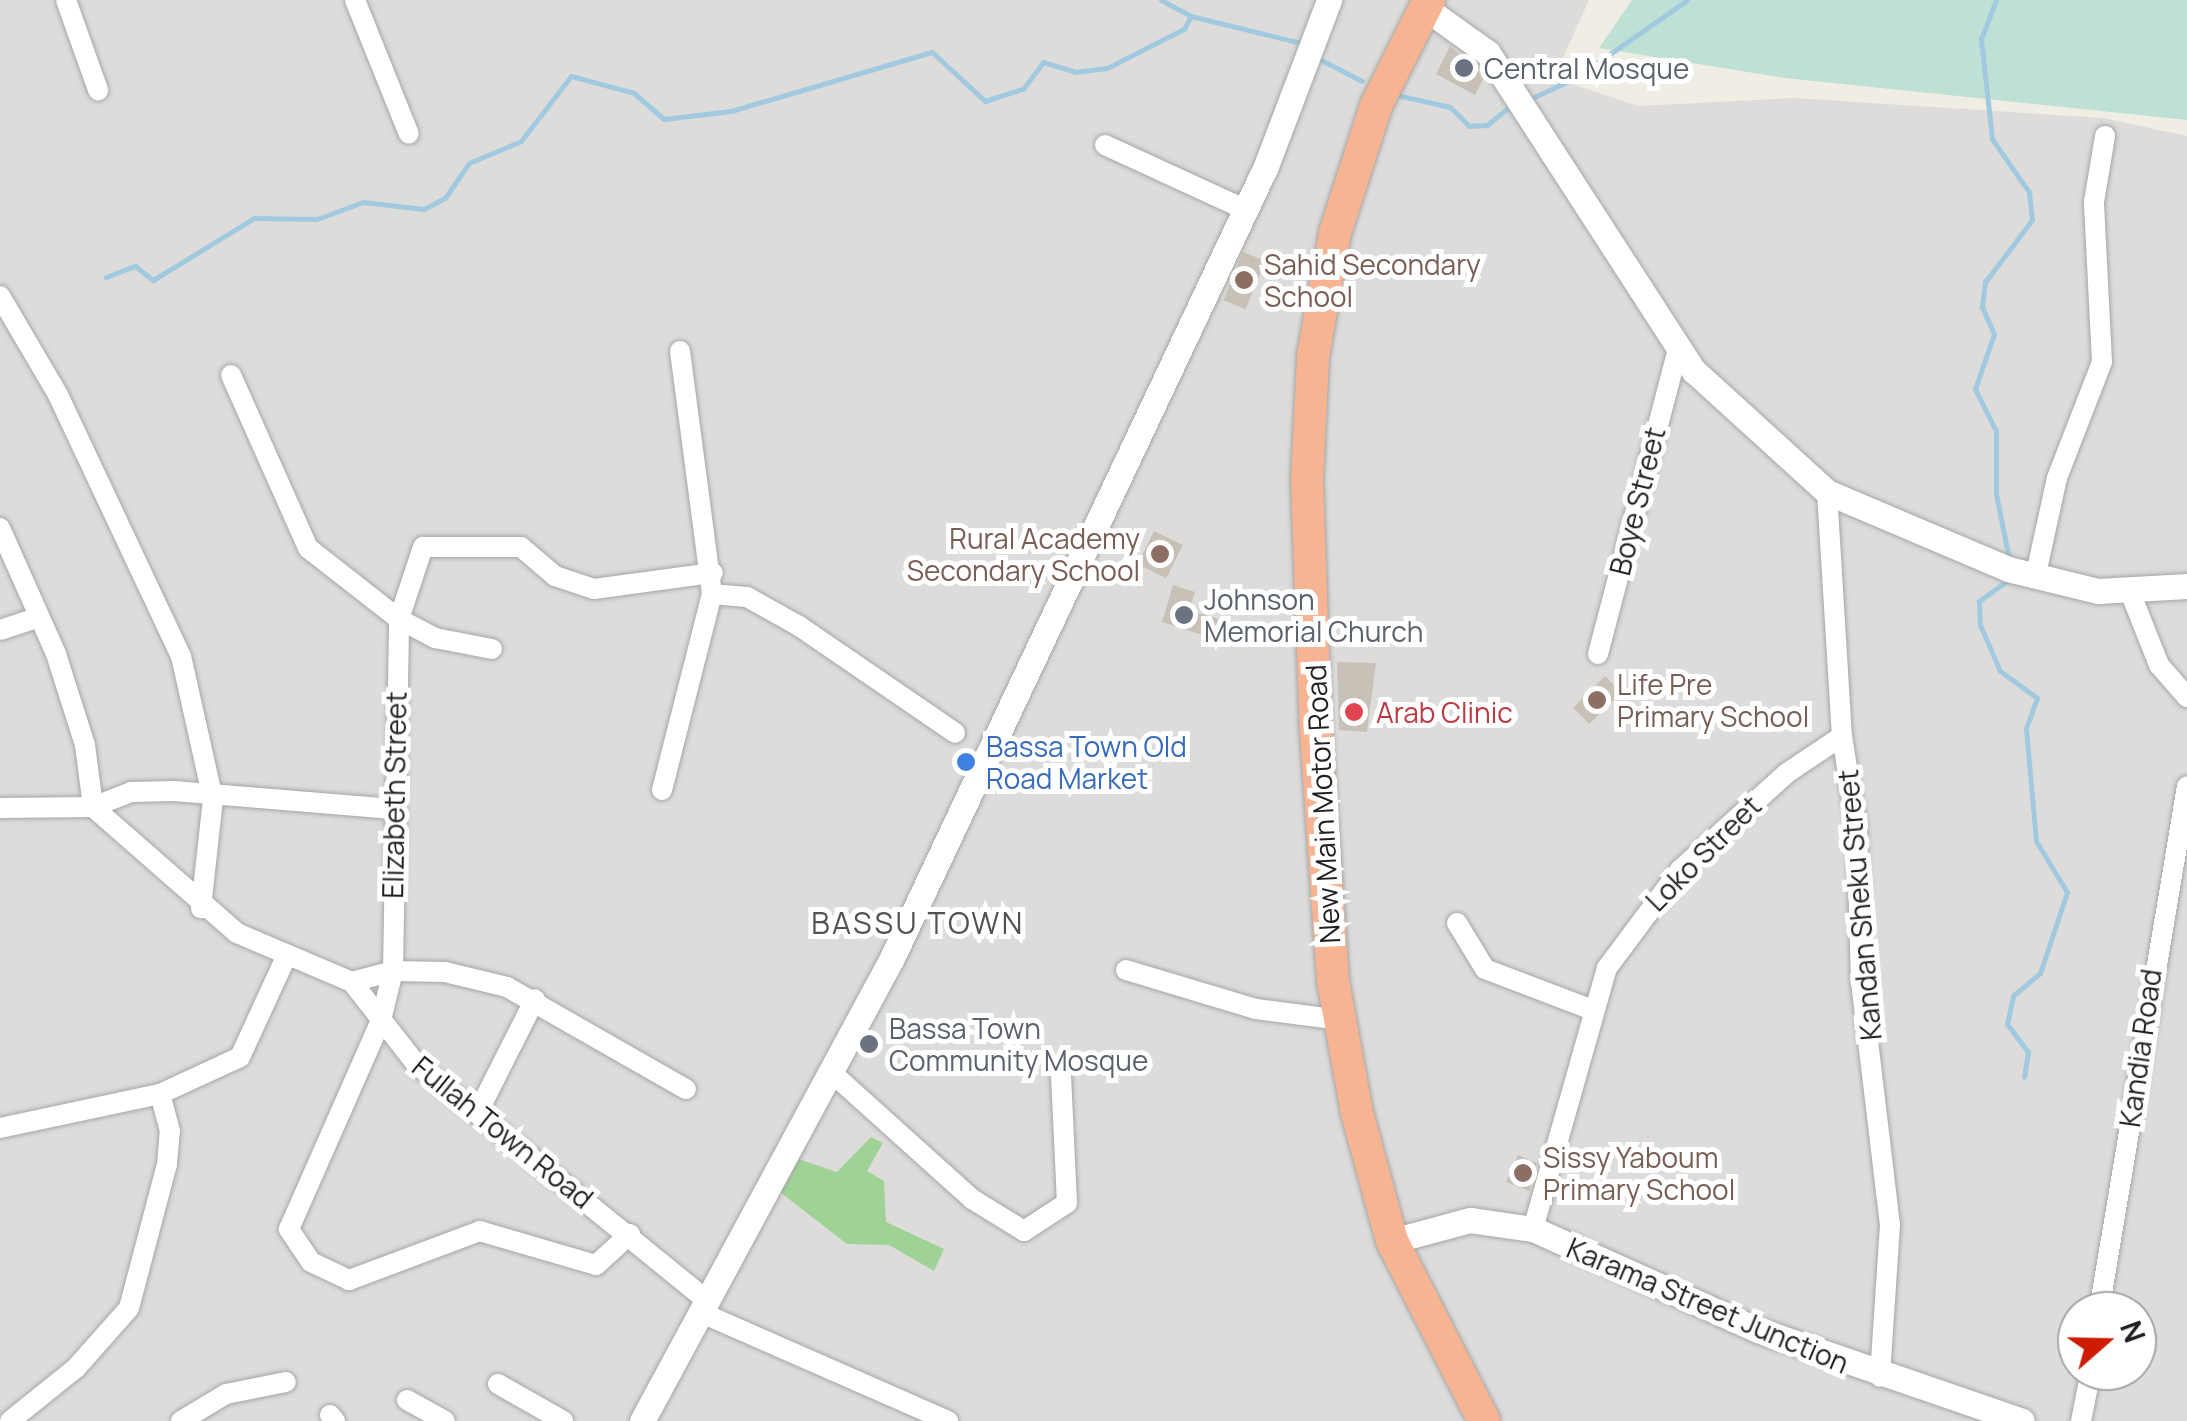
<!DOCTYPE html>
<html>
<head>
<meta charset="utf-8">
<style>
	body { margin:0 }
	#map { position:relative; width:2187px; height:1421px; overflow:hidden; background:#f0eee4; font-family:Manrope,sans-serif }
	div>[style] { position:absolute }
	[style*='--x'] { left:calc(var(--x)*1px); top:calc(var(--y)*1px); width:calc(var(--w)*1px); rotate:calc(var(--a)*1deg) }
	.residential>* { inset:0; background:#dddcdb }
	.forest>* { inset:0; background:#9fd395 }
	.wetland>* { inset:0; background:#bfe0d5 }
	.stream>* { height:5px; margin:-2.5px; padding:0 2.5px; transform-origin:2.5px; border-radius:2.5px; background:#a1cae1 }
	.building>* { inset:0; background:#c8c1b7; transform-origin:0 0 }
	.roads { filter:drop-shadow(0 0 2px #a6a6a6) drop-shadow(0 0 2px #a6a6a6) }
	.minor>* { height:20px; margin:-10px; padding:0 10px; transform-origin:10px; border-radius:10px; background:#fff }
	.tertiary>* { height:25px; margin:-12.5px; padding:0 12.5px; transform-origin:12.5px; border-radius:12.5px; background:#fff }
	.trunk>* { height:32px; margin:-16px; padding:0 16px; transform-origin:16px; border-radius:16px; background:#f6b492 }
	.dots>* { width:28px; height:28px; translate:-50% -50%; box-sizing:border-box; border:5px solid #fff; border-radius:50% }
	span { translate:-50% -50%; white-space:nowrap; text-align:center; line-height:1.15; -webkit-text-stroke:10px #fff; paint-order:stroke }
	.worship-label { font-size:28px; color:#5b616d }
	.left { translate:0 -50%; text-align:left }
	.education-label { font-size:28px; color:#785e54 }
	.right { translate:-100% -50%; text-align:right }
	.street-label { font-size:28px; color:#1f1f1f }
	.health-label { font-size:28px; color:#be3a42 }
	.shop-label { font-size:28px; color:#366cbe }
	.neighbourhood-label { font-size:30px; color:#525252; letter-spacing:2.5px }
	.north { position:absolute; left:2057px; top:1291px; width:100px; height:100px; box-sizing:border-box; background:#fff; border:2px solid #a5a5a5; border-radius:50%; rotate:70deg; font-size:28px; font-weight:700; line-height:40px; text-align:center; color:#1f1f1f }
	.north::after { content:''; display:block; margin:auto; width:35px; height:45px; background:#cd1c00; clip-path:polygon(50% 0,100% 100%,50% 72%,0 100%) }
</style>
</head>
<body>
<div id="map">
	<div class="residential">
		<i style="clip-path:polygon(evenodd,0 0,1589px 0,1554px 78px,1638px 106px,1795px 98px,2103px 118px,2187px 136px,2187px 1421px,0 1421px,0 0,2077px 1311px,2137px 1311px,2137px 1371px,2077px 1371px,2077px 1311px)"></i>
	</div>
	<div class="forest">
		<i style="clip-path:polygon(871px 1137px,883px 1143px,867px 1171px,884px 1181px,886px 1222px,944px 1249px,934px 1271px,889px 1245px,847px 1244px,776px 1189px,795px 1158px,837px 1172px)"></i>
	</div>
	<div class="wetland">
		<i style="clip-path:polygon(1632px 0,2187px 0,2187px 120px,1785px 78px,1599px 48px)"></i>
	</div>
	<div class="stream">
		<i style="--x:1161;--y:0;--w:34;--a:28"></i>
		<i style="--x:1191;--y:16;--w:117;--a:13.8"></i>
		<i style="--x:1996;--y:0;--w:42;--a:111"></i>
		<i style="--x:1981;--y:39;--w:101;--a:83.7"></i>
		<i style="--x:1992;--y:139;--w:65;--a:55.1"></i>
		<i style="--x:2029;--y:192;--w:28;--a:84"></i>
		<i style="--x:2032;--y:220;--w:78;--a:127.2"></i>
		<i style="--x:1985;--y:282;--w:25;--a:97"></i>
		<i style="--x:1982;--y:307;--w:30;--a:66"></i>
		<i style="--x:1994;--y:334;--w:58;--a:109.1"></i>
		<i style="--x:1975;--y:389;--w:47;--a:63.4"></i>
		<i style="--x:1996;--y:431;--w:63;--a:90"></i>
		<i style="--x:1996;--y:494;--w:66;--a:78.7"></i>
		<i style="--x:1321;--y:60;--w:46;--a:27.1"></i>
		<i style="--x:1397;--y:95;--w:54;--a:12.8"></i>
		<i style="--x:1450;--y:107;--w:27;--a:45"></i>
		<i style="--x:1469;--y:126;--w:18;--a:-3"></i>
		<i style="--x:1487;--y:125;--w:32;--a:-39"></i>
		<i style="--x:1530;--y:99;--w:52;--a:-25.1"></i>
		<i style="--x:1577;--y:77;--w:134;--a:-35"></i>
		<i style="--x:106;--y:277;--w:31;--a:-21"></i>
		<i style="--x:135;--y:266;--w:23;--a:38"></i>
		<i style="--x:153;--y:280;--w:119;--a:-31.5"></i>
		<i style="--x:254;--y:218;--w:63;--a:0.9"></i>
		<i style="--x:317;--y:219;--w:49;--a:-20.3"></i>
		<i style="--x:363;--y:202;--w:61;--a:6.5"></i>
		<i style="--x:424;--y:209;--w:24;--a:-28"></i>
		<i style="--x:445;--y:198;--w:42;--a:-55.6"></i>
		<i style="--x:469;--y:163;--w:56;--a:-22.9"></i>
		<i style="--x:521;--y:141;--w:82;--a:-52.4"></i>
		<i style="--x:571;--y:76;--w:65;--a:15.1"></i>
		<i style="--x:634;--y:93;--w:40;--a:41"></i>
		<i style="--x:664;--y:119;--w:67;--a:-6.8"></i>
		<i style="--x:731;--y:111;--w:209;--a:-16.4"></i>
		<i style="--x:932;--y:52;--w:72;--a:42.8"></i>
		<i style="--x:985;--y:101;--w:40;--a:-18"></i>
		<i style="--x:1023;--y:89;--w:34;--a:-53"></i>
		<i style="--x:1043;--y:62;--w:34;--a:17"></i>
		<i style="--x:1075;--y:72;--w:32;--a:-7"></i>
		<i style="--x:1107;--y:68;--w:86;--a:-26.9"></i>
		<i style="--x:1184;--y:29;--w:15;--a:-62"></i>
		<i style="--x:2008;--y:580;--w:36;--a:144"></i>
		<i style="--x:1979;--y:601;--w:24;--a:88"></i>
		<i style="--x:1980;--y:625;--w:50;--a:66.5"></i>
		<i style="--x:2000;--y:671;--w:46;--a:36.1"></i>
		<i style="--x:2037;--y:698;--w:33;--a:110"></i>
		<i style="--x:2026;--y:729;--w:112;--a:84.9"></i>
		<i style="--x:2036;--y:841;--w:60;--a:58.7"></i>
		<i style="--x:2067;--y:892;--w:85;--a:108.4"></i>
		<i style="--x:2040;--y:973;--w:35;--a:140"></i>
		<i style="--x:2013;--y:996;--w:29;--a:102"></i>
		<i style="--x:2007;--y:1024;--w:35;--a:53"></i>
		<i style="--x:2028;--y:1052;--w:25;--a:99"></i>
	</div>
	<div class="building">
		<i style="clip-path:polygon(1450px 46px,1484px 77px,1475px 95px,1436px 74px)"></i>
		<i style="left:1243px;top:252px;width:24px;height:52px;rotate:22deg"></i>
		<i style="left:1154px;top:531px;width:32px;height:37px;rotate:26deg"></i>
		<i style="clip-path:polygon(1173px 585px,1195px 592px,1189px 610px,1218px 619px,1212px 638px,1162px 622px)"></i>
		<i style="clip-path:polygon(1337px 662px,1376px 663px,1367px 732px,1339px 730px)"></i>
		<i style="left:1605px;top:676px;width:23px;height:45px;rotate:45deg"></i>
		<i style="clip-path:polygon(1518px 1155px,1537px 1163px,1529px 1191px,1506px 1182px)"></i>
	</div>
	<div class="roads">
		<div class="minor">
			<i style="--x:66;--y:0;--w:96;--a:70.4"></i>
			<i style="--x:355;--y:0;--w:144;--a:68.1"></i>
			<i style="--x:1105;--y:145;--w:153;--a:24.7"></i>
			<i style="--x:0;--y:296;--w:115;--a:59.6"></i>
			<i style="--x:58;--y:395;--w:289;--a:64.8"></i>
			<i style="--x:181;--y:656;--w:147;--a:77.4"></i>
			<i style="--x:213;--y:799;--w:110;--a:96.3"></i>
			<i style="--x:680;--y:351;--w:245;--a:82.5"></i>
			<i style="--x:712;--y:594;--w:35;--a:5"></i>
			<i style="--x:747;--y:597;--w:60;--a:29.1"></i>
			<i style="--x:799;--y:626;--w:189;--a:34.4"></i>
			<i style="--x:231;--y:375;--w:189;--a:66"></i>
			<i style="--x:308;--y:548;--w:115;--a:38"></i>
			<i style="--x:399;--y:619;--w:41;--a:27.8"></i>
			<i style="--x:435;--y:638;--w:58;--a:10.9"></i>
			<i style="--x:1827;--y:492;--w:244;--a:86.5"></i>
			<i style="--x:1842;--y:736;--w:95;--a:80.9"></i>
			<i style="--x:1857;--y:830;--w:152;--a:88.5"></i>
			<i style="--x:1861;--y:982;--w:245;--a:83.2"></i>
			<i style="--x:1890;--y:1225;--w:152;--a:93.8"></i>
			<i style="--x:0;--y:528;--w:138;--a:66"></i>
			<i style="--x:56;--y:654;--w:96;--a:72.3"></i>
			<i style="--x:85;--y:745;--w:63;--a:82.6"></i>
			<i style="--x:93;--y:807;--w:41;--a:-21.5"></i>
			<i style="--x:131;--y:792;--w:43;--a:-1.3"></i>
			<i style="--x:174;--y:791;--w:220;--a:4.7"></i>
			<i style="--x:2036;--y:574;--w:98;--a:-77.7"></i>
			<i style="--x:2057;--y:478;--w:124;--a:-68.8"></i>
			<i style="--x:2102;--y:362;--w:160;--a:-92.9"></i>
			<i style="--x:2094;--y:202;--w:67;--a:-80.5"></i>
			<i style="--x:2130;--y:592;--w:79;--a:68.3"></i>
			<i style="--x:2159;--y:665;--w:43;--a:48.8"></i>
			<i style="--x:0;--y:630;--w:41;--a:-18.4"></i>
			<i style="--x:1598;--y:654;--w:315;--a:-75.3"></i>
			<i style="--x:662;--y:790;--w:202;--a:-75.7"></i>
			<i style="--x:0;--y:808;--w:93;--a:-0.6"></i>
			<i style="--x:93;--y:807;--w:191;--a:41.2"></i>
			<i style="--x:237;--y:933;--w:125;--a:23.1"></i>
			<i style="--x:352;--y:982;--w:104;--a:52"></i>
			<i style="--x:416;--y:1064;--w:376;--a:39.1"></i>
			<i style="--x:1457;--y:923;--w:54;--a:58.7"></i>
			<i style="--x:1485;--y:969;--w:112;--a:20.9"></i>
			<i style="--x:1126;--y:970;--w:136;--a:16.7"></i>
			<i style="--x:1256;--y:1009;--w:70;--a:7.4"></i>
			<i style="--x:352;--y:982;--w:42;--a:-15"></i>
			<i style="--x:393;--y:971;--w:52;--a:1.1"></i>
			<i style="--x:445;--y:972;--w:64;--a:13.6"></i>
			<i style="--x:507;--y:987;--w:206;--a:29.7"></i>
			<i style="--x:831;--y:1072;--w:190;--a:42"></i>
			<i style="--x:972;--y:1199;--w:61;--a:31.6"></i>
			<i style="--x:1024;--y:1231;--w:51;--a:-33.1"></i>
			<i style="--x:1067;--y:1203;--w:128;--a:-92.7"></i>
			<i style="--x:479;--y:1110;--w:124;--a:-63.2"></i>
			<i style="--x:0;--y:1128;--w:164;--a:-12"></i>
			<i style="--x:160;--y:1094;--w:88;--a:-24.8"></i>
			<i style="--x:240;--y:1057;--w:108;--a:-65.3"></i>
			<i style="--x:1533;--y:1229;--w:271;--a:-74.2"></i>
			<i style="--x:1607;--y:968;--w:122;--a:-53.3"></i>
			<i style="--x:1680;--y:870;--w:144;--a:-42.2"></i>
			<i style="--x:1787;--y:773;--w:66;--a:-33.9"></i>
			<i style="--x:630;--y:1234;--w:46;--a:137.6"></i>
			<i style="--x:596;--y:1265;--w:121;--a:-163.7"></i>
			<i style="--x:480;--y:1231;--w:140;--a:159.5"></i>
			<i style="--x:349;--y:1280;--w:42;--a:-154.7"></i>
			<i style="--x:311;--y:1262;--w:40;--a:-124"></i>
			<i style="--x:289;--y:1229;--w:228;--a:-66.2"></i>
			<i style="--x:381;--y:1020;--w:50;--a:-76.2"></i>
			<i style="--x:393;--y:971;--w:352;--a:-89"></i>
			<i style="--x:399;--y:619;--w:76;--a:-71.6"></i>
			<i style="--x:423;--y:547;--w:98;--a:0"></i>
			<i style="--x:521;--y:547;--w:45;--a:40.5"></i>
			<i style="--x:555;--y:576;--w:41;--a:18.4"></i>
			<i style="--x:594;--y:589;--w:120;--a:-7.7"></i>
			<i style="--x:2099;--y:1311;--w:532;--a:-80.48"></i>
			<i style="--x:702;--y:1313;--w:269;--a:23.7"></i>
			<i style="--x:498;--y:1384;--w:75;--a:29.6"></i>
			<i style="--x:407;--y:1400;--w:43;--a:28.9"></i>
			<i style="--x:330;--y:1415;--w:8;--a:50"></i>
			<i style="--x:10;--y:1421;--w:85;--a:-38.8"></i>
			<i style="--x:76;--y:1368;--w:80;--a:-48.5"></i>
			<i style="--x:129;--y:1308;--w:149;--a:-75.2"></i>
			<i style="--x:167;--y:1164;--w:33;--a:-85"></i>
			<i style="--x:170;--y:1131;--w:38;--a:-105"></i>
			<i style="--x:181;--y:1421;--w:52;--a:-31"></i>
			<i style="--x:226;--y:1394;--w:61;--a:-11.3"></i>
			<i style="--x:2081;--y:1421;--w:51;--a:-78.7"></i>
		</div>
		<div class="tertiary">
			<i style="--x:1425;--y:8;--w:77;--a:35.5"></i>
			<i style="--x:1488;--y:53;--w:379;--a:57.1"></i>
			<i style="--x:1694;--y:371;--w:180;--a:42.3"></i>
			<i style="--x:1827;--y:492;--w:197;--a:23"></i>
			<i style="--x:2008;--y:569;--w:93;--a:13.7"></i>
			<i style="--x:2098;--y:591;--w:89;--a:-3.2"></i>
			<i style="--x:1392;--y:1241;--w:81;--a:-15.1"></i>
			<i style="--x:1470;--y:1220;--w:64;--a:8.1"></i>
			<i style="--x:1533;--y:1229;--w:247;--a:24.2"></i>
			<i style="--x:1758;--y:1330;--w:279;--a:19"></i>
			<i style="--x:642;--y:1421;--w:526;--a:-61.63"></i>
			<i style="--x:892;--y:958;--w:876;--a:-64.72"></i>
			<i style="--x:1266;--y:166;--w:178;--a:-69.2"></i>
		</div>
		<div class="trunk">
			<i style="--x:1429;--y:0;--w:119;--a:116.6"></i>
			<i style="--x:1376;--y:106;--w:133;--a:107.9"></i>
			<i style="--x:1335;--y:233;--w:126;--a:100.1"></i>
			<i style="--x:1313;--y:357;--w:123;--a:92.8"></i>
			<i style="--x:1307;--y:480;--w:252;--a:88"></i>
			<i style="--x:1316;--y:732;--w:250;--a:86.1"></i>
			<i style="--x:1333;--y:981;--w:134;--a:79.7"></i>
			<i style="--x:1357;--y:1113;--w:133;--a:74.7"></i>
			<i style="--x:1392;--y:1241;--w:202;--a:62.9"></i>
		</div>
	</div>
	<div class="dots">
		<i style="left:1464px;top:68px;background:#6b7280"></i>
		<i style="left:1244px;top:280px;background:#8d6e63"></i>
		<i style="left:1160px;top:554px;background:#8d6e63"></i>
		<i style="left:1184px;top:615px;background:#6b7280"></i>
		<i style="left:1597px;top:700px;background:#8d6e63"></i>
		<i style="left:1354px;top:712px;background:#e0444e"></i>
		<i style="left:966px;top:762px;background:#3f7fe0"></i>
		<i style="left:869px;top:1044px;background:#6b7280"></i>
		<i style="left:1523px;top:1173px;background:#8d6e63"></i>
	</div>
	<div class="worship-label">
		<span class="left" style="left:1484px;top:68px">Central Mosque</span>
		<span class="left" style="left:1204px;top:615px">Johnson<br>Memorial Church</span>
		<span class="left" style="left:889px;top:1044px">Bassa Town<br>Community Mosque</span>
	</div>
	<div class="education-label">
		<span class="left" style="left:1264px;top:280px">Sahid Secondary<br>School</span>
		<span class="right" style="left:1140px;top:554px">Rural Academy<br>Secondary School</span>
		<span class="left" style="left:1617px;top:700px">Life Pre<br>Primary School</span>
		<span class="left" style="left:1543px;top:1173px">Sissy Yaboum<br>Primary School</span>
	</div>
	<div class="street-label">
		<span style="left:1637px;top:501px;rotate:-76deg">Boye Street</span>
		<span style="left:394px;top:795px;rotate:-89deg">Elizabeth Street</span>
		<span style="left:1322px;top:804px;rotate:-93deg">New Main Motor Road</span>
		<span style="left:1703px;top:853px;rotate:-45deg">Loko Street</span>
		<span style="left:1859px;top:905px;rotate:-95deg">Kandan Sheku Street</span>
		<span style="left:2140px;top:1048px;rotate:-82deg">Kandia Road</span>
		<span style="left:503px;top:1132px;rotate:39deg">Fullah Town Road</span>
		<span style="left:1708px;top:1305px;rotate:23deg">Karama Street Junction</span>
	</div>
	<div class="health-label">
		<span class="left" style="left:1376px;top:712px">Arab Clinic</span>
	</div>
	<div class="shop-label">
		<span class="left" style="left:986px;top:762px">Bassa Town Old<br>Road Market</span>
	</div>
	<div class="neighbourhood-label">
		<span style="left:918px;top:923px">BASSU TOWN</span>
	</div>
	<div class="north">N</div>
</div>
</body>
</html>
